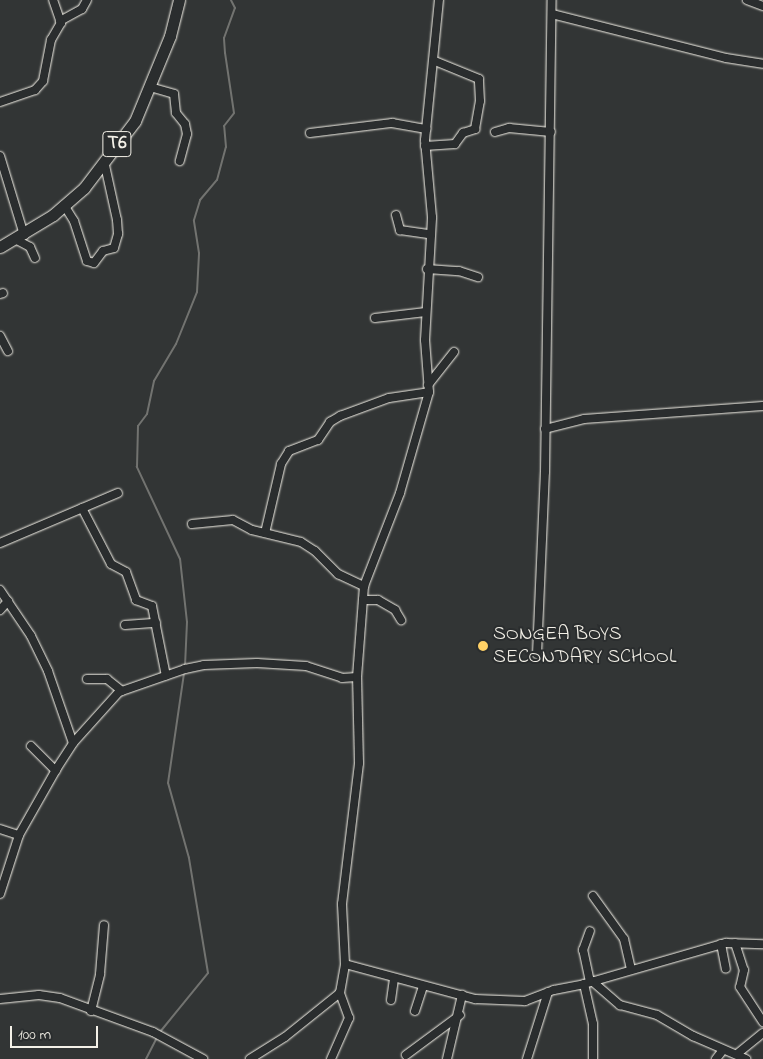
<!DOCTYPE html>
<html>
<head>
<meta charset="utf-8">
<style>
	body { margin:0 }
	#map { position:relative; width:763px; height:1059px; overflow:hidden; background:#323535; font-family:"Indie Flower",sans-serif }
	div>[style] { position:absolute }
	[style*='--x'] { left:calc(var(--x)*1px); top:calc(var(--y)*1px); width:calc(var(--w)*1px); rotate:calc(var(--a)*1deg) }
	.stream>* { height:2px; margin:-1px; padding:0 1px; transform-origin:1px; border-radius:1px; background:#727370 }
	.roads { filter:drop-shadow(0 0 1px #f4f1e8) drop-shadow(0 0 1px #f4f1e8) }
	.minor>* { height:8px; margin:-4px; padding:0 4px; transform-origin:4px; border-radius:4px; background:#2a2d2e }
	.highway>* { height:11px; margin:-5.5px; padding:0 5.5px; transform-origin:5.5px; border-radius:5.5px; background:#2a2d2e }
	.dots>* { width:14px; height:14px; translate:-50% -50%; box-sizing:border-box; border:2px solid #2a2d2e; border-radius:50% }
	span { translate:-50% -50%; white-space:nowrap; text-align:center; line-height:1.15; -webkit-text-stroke:4px #2a2d2e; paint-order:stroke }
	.shield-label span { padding:1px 4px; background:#2a2d2e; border:1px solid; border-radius:4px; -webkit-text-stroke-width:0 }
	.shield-label { font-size:19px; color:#f4f1e8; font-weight:700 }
	.poi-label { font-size:20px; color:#f4f1e8 }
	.left { translate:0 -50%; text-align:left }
	.scale { position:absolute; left:10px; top:1026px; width:88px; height:22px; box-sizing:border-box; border:2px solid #f4f1e8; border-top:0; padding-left:6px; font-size:15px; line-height:18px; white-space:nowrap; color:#f4f1e8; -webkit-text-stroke:4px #2a2d2e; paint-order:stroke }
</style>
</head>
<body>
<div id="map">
	<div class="stream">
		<i style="--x:185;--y:666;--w:44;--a:-87.4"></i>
		<i style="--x:187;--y:622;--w:63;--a:-96.3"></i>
		<i style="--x:180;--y:559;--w:102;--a:-115.1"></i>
		<i style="--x:137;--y:467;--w:41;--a:-88.6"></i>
		<i style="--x:138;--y:426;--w:15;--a:-53"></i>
		<i style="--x:147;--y:414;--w:34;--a:-78"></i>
		<i style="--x:154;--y:381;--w:43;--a:-59.3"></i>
		<i style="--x:176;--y:344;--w:56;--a:-68"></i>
		<i style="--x:197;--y:292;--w:39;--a:-87"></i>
		<i style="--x:199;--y:253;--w:33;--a:-99"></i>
		<i style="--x:194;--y:220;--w:21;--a:-73"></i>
		<i style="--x:200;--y:200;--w:26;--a:-50"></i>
		<i style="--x:217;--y:180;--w:34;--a:-75"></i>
		<i style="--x:226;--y:147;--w:21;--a:-95"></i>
		<i style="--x:224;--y:126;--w:16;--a:-52"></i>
		<i style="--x:234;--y:113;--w:61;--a:-98.5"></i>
		<i style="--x:225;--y:53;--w:15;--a:-94"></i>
		<i style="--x:224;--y:38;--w:32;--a:-70"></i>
		<i style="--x:235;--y:8;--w:9;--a:-117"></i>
		<i style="--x:160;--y:1032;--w:76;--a:-50.9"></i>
		<i style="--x:208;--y:973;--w:117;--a:-99.4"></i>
		<i style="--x:189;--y:858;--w:78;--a:-105.6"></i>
		<i style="--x:168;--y:783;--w:111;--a:-81.7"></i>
		<i style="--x:146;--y:1059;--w:25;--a:-63"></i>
	</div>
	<div class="roads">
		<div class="minor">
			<i style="--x:747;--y:0;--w:17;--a:21"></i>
			<i style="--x:552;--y:14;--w:179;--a:14.2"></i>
			<i style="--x:726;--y:58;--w:37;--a:9"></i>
			<i style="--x:60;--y:21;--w:25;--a:-29"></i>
			<i style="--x:82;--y:9;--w:10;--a:-61"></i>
			<i style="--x:150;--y:87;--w:25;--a:16"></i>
			<i style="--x:174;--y:94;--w:19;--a:84"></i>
			<i style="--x:176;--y:113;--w:14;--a:51"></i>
			<i style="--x:185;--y:124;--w:10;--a:79"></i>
			<i style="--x:187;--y:134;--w:28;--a:105"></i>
			<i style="--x:0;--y:102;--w:37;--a:-19"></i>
			<i style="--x:35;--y:90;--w:12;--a:-48"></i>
			<i style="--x:43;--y:81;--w:42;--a:-79"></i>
			<i style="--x:51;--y:40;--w:20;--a:-60"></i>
			<i style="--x:61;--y:23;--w:24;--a:-109"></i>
			<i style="--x:495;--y:132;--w:15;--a:-16"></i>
			<i style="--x:509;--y:128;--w:42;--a:5.4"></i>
			<i style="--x:310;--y:133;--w:83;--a:-7"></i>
			<i style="--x:392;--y:123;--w:35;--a:10"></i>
			<i style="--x:425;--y:146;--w:30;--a:-4"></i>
			<i style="--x:455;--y:144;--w:14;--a:-54"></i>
			<i style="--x:463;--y:133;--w:13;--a:-18"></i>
			<i style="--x:475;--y:129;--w:28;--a:-80"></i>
			<i style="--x:480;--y:101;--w:22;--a:-93"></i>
			<i style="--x:479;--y:79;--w:48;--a:-157.8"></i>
			<i style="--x:0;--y:156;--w:83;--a:73.1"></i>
			<i style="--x:64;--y:205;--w:19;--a:58"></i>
			<i style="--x:74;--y:221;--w:42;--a:72"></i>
			<i style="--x:87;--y:261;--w:7;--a:16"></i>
			<i style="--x:94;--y:263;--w:15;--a:-53"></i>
			<i style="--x:103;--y:251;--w:11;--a:-15"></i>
			<i style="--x:114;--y:248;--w:15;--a:-74"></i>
			<i style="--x:118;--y:234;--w:14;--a:-94"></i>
			<i style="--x:117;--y:220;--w:60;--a:-102.4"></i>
			<i style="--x:396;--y:215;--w:16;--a:75"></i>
			<i style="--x:400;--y:230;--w:30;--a:8"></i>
			<i style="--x:15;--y:239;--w:17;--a:28"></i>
			<i style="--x:30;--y:247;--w:12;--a:66"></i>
			<i style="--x:427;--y:269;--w:32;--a:4"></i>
			<i style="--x:459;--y:271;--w:20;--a:18"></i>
			<i style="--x:0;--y:294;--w:3;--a:-18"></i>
			<i style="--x:375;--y:318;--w:51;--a:-6.7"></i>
			<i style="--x:0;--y:336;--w:17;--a:62"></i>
			<i style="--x:428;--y:385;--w:42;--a:-51.8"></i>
			<i style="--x:545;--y:429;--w:40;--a:-14.4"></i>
			<i style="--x:584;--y:419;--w:179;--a:-4.2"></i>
			<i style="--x:82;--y:508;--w:63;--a:62.6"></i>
			<i style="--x:111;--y:564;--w:17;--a:28"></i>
			<i style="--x:126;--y:572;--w:30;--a:70"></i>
			<i style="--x:136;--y:600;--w:17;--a:21"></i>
			<i style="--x:152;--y:606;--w:71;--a:78.7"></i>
			<i style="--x:192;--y:524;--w:41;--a:-5.6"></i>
			<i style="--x:233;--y:520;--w:21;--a:28"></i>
			<i style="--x:252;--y:530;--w:50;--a:13.8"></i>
			<i style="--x:301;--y:542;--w:17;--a:33"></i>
			<i style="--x:315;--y:551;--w:33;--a:45"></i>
			<i style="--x:338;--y:574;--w:29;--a:25"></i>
			<i style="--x:265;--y:533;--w:71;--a:-76.9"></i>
			<i style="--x:281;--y:464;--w:15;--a:-58"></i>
			<i style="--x:289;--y:451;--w:31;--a:-21"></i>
			<i style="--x:318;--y:440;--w:22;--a:-56"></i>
			<i style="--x:330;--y:422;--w:12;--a:-31"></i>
			<i style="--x:340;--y:416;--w:52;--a:-20.2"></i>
			<i style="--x:389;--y:398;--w:40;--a:-8.5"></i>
			<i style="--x:0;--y:543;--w:128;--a:-23"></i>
			<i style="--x:0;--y:590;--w:55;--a:56"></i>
			<i style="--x:31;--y:636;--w:39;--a:64"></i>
			<i style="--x:48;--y:671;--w:76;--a:70.9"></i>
			<i style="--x:363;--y:600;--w:15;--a:0"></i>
			<i style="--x:378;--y:600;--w:20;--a:30"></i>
			<i style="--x:395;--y:610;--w:12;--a:59"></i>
			<i style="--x:0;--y:610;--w:12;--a:-48"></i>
			<i style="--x:125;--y:625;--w:31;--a:-4"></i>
			<i style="--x:537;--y:654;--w:182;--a:-87.5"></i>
			<i style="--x:545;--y:472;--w:472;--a:-89.2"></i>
			<i style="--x:87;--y:679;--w:20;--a:0"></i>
			<i style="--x:107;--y:679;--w:19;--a:39"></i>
			<i style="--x:31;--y:746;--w:35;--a:45"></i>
			<i style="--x:0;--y:829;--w:20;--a:18"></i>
			<i style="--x:0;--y:894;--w:62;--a:-72.1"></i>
			<i style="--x:19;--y:835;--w:77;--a:-60.4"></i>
			<i style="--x:57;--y:768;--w:30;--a:-57"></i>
			<i style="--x:73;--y:743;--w:69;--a:-48"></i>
			<i style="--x:119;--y:692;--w:70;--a:-19.2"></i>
			<i style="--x:185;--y:669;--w:19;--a:-12"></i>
			<i style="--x:204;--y:665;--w:53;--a:-2.2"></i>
			<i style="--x:257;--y:663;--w:49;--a:3.5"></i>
			<i style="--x:306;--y:666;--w:38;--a:18"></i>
			<i style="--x:342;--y:678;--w:15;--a:-4"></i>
			<i style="--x:593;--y:896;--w:53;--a:54.2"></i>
			<i style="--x:624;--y:939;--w:31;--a:77"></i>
			<i style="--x:735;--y:943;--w:28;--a:72"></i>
			<i style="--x:744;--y:970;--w:17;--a:103"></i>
			<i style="--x:740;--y:987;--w:42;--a:56.7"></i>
			<i style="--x:721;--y:944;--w:25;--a:79"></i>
			<i style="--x:345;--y:964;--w:135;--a:15.1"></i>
			<i style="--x:475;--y:999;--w:50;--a:2.3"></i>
			<i style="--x:525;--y:1001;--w:31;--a:-21"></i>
			<i style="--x:554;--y:990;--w:31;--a:-11"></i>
			<i style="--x:584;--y:984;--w:148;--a:-16.1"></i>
			<i style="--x:726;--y:943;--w:37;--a:2"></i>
			<i style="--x:592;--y:981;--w:37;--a:41"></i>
			<i style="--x:620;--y:1005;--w:38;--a:15"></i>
			<i style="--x:657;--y:1015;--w:42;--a:30.3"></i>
			<i style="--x:693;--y:1036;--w:58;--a:23.5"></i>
			<i style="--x:590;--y:982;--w:33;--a:-102"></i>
			<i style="--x:583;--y:950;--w:20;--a:-70"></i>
			<i style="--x:584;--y:984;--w:41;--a:77.3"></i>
			<i style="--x:593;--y:1024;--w:35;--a:90"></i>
			<i style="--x:0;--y:999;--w:39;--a:-6"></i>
			<i style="--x:39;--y:995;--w:21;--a:8"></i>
			<i style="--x:60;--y:998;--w:99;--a:20.1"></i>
			<i style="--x:153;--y:1032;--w:57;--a:28.4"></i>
			<i style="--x:391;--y:1000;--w:22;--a:-82"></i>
			<i style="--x:91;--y:1011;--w:38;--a:-76"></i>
			<i style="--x:100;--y:974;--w:49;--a:-85.3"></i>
			<i style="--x:415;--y:1011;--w:26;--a:-72"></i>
			<i style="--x:737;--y:1054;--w:33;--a:-39"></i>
			<i style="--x:406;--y:1055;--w:67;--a:-36.5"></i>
			<i style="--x:250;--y:1059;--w:41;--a:-32.2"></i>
			<i style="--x:285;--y:1037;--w:70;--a:-38.7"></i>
			<i style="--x:331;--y:1059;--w:45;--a:-66.3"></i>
			<i style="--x:349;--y:1018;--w:27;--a:-110"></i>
			<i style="--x:340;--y:993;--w:29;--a:-80"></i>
			<i style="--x:345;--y:964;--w:60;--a:-92.9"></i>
			<i style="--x:342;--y:904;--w:142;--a:-83.1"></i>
			<i style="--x:359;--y:763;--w:86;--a:-91.3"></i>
			<i style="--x:357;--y:677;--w:91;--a:-85.6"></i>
			<i style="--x:364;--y:586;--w:100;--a:-68.8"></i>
			<i style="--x:400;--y:493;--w:105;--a:-74"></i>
			<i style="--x:429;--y:392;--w:52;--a:-94.4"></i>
			<i style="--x:425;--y:340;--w:123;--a:-86.7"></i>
			<i style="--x:432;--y:217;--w:77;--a:-95.2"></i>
			<i style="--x:425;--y:140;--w:141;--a:-84.3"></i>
			<i style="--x:447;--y:1059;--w:66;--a:-76.8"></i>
			<i style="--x:527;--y:1059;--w:70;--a:-72.6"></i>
			<i style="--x:716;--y:1059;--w:11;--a:-52"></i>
		</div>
		<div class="highway">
			<i style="--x:0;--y:247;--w:62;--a:-31.1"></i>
			<i style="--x:53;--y:215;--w:41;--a:-41.1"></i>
			<i style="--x:84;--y:188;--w:84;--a:-52.7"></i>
			<i style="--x:135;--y:121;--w:92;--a:-67.6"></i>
			<i style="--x:170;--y:36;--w:37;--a:-76"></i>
		</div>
	</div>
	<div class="dots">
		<i style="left:483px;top:646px;background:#ffd166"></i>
	</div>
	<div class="shield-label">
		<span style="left:117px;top:144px">T6</span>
	</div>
	<div class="poi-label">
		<span class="left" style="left:493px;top:646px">SONGEA BOYS<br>SECONDARY SCHOOL</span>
	</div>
	<div class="scale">100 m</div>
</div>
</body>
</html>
